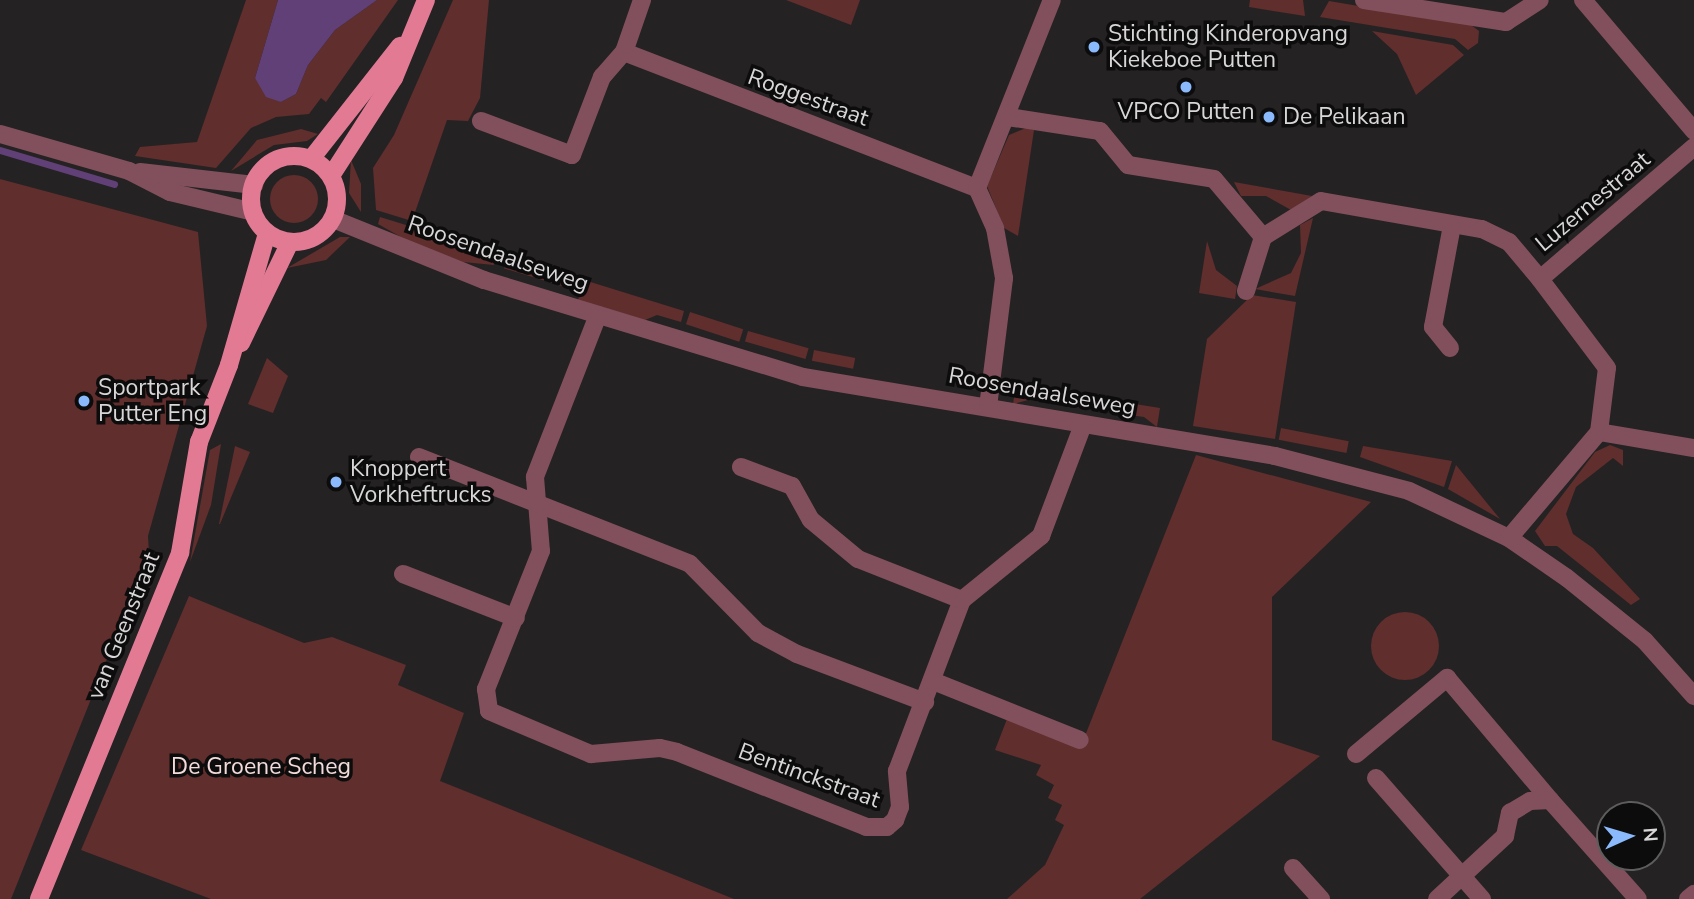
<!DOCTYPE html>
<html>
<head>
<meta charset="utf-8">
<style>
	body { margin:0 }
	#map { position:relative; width:1694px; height:899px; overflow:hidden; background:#252223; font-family:"Nunito Sans",sans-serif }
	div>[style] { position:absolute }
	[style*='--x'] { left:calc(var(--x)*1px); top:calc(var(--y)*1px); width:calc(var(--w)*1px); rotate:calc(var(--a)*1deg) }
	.green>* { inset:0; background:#602e2d; transform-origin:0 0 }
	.round { border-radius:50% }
	.water>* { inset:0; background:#604076 }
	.stream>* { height:7px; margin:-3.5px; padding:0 3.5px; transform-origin:3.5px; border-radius:3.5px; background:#604076 }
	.minor>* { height:18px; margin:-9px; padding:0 9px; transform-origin:9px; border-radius:9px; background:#82505c }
	.major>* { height:18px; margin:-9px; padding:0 9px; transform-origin:9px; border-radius:9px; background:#e27a94 }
	.major>.ring { margin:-9px; padding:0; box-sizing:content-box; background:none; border:18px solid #e27a94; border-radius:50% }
	.dots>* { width:19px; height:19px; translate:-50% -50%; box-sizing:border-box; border:4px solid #0d0c0d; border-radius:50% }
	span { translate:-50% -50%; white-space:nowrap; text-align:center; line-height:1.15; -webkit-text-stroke:7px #0d0c0d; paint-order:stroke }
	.poi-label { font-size:23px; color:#d8d6d7 }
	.left { translate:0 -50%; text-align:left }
	.street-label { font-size:23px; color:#d8d6d7 }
	.park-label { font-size:23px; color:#f2dbda }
	.north { position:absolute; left:1596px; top:801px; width:70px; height:70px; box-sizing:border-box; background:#0d0c0d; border:2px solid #5e5d5e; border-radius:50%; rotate:86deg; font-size:19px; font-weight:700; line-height:28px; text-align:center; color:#d8d6d7 }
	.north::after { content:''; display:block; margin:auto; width:24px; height:32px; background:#8abafc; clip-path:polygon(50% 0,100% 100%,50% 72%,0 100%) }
</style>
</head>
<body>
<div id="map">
	<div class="green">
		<i style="clip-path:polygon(246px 0,278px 0,255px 78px,281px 102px,296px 94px,308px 65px,335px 30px,377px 0,398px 0,326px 102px,321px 98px,309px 114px,276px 117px,251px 128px,216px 168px,135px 156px,140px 147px,197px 142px)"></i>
		<i style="clip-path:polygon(453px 0,489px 0,480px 98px,468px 121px,447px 120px,412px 221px,376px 210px,373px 168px,394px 135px)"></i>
		<i style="clip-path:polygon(786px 0,860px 0,851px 25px)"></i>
		<i style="clip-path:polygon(1250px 0,1303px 0,1305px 16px,1249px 7px)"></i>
		<i style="clip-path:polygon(1329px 1px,1471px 25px,1479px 31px,1478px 43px,1468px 50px,1455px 39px,1320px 17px)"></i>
		<i style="clip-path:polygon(1372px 31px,1453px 45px,1464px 55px,1416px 95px,1397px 54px)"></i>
		<i style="clip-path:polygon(1026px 128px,1034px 130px,1018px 236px,1004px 228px,987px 186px,1009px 135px)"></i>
		<i style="clip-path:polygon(301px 129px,318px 134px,307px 141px,274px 145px,231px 171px,257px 140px)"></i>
		<i style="clip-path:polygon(351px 160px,361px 184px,361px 212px,349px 193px)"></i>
		<i class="round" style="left:270px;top:175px;width:48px;height:48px"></i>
		<i style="clip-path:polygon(0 179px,198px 232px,207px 326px,148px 536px,149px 554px,11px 899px,0 899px)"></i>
		<i style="clip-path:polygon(1234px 182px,1312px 196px,1291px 210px,1266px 196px,1241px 196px)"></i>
		<i style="clip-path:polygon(380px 217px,497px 253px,494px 265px,463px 262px,408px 241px,378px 224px)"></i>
		<i style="clip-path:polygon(1313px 218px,1295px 296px,1255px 289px,1291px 273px,1301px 253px,1300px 225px)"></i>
		<i style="clip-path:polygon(340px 237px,350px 237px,326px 260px,287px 268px)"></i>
		<i style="clip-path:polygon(1207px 241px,1216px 270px,1237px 286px,1235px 299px,1199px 293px)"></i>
		<i style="left:508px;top:256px;width:74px;height:13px;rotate:17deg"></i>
		<i style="clip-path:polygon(584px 280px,684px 311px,681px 322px,657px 315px,645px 320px,578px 300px)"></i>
		<i style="clip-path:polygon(1252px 295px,1296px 302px,1275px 439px,1193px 426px,1207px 339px)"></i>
		<i style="left:690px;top:312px;width:56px;height:13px;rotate:18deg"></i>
		<i style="left:748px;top:331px;width:63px;height:11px;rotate:16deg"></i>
		<i style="left:814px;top:350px;width:42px;height:11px;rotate:11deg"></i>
		<i style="clip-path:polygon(267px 358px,288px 376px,273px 413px,248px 404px)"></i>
		<i style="clip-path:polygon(1016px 384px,1106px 399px,1104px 411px,1028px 400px,1013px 404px)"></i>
		<i style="clip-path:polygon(1110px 400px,1160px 408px,1157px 427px,1144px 417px,1108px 412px)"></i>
		<i style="left:1281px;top:428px;width:69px;height:12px;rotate:11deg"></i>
		<i style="clip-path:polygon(221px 444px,211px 505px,190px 562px,210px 450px)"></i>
		<i style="clip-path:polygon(1610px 445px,1623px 450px,1623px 466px,1613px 458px,1576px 487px,1566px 514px,1573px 534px,1593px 548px,1640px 599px,1631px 605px,1557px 546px,1545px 546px,1535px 531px,1595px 452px)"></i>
		<i style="clip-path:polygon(235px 446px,250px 452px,220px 524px,219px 524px)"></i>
		<i style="clip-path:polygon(1363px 446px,1452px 461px,1444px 487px,1360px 457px)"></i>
		<i style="clip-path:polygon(1196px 455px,1371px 502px,1272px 597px,1272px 740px,1320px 756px,1140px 899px,1007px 899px,1045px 865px,1064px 825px,1055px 820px,1062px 805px,1048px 798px,1054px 785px,1036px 775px,1041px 765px,995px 750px,1007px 719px,1081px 746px)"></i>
		<i style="clip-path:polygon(1456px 465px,1500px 519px,1448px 489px)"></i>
		<i style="clip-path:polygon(189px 596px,304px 643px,332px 637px,406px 665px,398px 685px,464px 713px,440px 781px,734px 899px,211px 899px,81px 850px)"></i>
		<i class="round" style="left:1371px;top:612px;width:68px;height:68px"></i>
	</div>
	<div class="water">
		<i style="clip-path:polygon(278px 0,377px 0,335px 30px,308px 65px,296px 94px,281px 102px,266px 97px,255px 78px)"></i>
	</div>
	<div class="stream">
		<i style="--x:0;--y:150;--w:119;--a:16.6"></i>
	</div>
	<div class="minor">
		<i style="--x:642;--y:0;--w:55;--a:109.1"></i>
		<i style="--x:624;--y:52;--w:378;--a:21.1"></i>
		<i style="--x:1364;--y:0;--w:144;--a:8.8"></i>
		<i style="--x:1506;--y:22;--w:40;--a:-32.9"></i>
		<i style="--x:1583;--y:0;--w:172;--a:49.7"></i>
		<i style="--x:1008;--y:117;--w:93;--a:8.7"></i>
		<i style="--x:1100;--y:131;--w:44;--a:50.5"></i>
		<i style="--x:1128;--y:165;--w:87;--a:9.2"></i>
		<i style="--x:1214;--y:179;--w:76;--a:49.8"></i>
		<i style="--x:481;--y:121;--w:97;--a:20.5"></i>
		<i style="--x:572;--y:155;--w:84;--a:-69"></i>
		<i style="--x:602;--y:77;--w:33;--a:-49"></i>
		<i style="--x:0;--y:134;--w:134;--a:16"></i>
		<i style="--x:129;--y:171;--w:46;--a:27.1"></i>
		<i style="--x:170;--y:192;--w:85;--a:13.5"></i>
		<i style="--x:140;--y:172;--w:115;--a:6.5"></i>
		<i style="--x:333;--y:219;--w:163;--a:22"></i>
		<i style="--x:484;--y:280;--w:333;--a:16.9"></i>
		<i style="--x:803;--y:377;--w:479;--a:9.5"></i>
		<i style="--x:1275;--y:456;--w:138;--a:14.6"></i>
		<i style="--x:1409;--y:491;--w:110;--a:25.2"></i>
		<i style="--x:1509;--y:538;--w:70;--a:34.6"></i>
		<i style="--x:1567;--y:578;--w:100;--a:38.9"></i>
		<i style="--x:1645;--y:641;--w:74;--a:48.3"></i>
		<i style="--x:1246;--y:291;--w:57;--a:-72.5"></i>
		<i style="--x:1263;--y:237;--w:68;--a:-31.8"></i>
		<i style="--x:1321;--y:201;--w:163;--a:9.9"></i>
		<i style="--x:1482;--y:229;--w:30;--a:26"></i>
		<i style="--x:1509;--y:242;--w:48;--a:50"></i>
		<i style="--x:598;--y:315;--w:174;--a:111.3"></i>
		<i style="--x:535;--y:477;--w:74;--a:85.4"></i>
		<i style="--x:541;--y:551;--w:149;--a:111.7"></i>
		<i style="--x:486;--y:689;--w:22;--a:82"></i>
		<i style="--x:489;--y:711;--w:111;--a:22.9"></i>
		<i style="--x:591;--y:754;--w:69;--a:-5"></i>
		<i style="--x:660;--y:748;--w:17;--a:13"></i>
		<i style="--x:677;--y:752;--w:203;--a:21.6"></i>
		<i style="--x:866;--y:827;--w:21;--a:0"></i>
		<i style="--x:887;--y:827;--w:11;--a:-41"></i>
		<i style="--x:895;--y:820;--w:14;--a:-69"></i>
		<i style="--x:900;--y:807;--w:36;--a:-95"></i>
		<i style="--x:897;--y:771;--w:183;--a:-69.2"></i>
		<i style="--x:962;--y:600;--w:102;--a:-39"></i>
		<i style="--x:1041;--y:536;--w:119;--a:-69.3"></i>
		<i style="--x:1450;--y:348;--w:27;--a:-129"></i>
		<i style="--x:1433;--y:327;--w:104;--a:-79.4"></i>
		<i style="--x:988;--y:407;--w:130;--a:-82.9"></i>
		<i style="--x:1004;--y:278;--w:51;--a:-100.2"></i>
		<i style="--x:995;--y:228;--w:44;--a:-114.2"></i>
		<i style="--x:977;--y:188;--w:202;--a:-68.3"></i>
		<i style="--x:1599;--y:432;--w:96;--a:9.6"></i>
		<i style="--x:419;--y:457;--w:291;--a:21.5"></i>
		<i style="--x:690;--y:564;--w:97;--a:45.4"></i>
		<i style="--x:758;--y:633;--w:44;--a:28.3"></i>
		<i style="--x:797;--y:654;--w:137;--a:20.6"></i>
		<i style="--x:741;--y:467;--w:54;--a:20.4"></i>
		<i style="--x:792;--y:486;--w:39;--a:61"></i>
		<i style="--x:811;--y:520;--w:61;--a:39.7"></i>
		<i style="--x:858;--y:559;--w:112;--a:21.5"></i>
		<i style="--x:1509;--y:538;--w:139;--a:-49.7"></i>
		<i style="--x:1599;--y:432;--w:64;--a:-82.9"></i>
		<i style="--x:1607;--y:368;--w:111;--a:-127"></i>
		<i style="--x:1540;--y:279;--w:203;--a:-40.6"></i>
		<i style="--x:403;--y:574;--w:121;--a:21.3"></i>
		<i style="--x:933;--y:681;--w:158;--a:21.9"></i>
		<i style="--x:1356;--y:754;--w:119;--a:-39.9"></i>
		<i style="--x:1447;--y:678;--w:160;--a:49.8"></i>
		<i style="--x:1376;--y:778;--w:161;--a:48.8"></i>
		<i style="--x:1293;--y:868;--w:42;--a:47.9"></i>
		<i style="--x:1437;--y:899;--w:93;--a:-42.8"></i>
		<i style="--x:1505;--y:836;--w:24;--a:-78"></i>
		<i style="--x:1510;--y:813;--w:23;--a:-31"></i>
		<i style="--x:1530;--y:801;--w:20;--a:-3"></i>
		<i style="--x:1550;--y:800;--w:132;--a:48.4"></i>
		<i style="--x:1688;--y:899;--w:8;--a:-40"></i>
	</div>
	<div class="major">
		<i class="ring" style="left:251px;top:156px;width:68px;height:68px"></i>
		<i style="--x:311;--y:159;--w:144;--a:-51.8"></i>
		<i style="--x:331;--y:176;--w:117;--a:-57.3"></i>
		<i style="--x:394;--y:78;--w:84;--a:-67.7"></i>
		<i style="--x:241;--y:343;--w:112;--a:-64.1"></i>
		<i style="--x:39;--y:899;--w:374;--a:-67.8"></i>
		<i style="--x:180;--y:553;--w:113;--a:-80.3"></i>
		<i style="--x:199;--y:442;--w:83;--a:-68.7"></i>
		<i style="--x:229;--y:365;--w:137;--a:-73.9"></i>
	</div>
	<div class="dots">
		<i style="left:1094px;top:47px;background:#8abafc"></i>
		<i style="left:1186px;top:87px;background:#8abafc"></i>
		<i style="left:1269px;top:117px;background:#8abafc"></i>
		<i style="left:84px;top:401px;background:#8abafc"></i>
		<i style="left:336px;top:482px;background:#8abafc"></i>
	</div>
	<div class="poi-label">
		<span class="left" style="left:1108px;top:47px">Stichting Kinderopvang<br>Kiekeboe Putten</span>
		<span style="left:1186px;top:112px">VPCO Putten</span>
		<span class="left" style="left:1283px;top:117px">De Pelikaan</span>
		<span class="left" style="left:98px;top:401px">Sportpark<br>Putter Eng</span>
		<span class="left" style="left:350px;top:482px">Knoppert<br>Vorkheftrucks</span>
	</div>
	<div class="street-label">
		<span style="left:808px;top:98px;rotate:20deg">Roggestraat</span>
		<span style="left:1593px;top:202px;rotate:-40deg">Luzernestraat</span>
		<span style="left:498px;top:254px;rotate:19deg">Roosendaalseweg</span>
		<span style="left:1042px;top:392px;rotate:10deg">Roosendaalseweg</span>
		<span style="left:124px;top:626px;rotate:-68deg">van Geenstraat</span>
		<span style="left:809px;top:776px;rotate:20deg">Bentinckstraat</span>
	</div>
	<div class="park-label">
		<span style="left:261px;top:767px">De Groene Scheg</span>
	</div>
	<div class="north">N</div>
</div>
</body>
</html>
